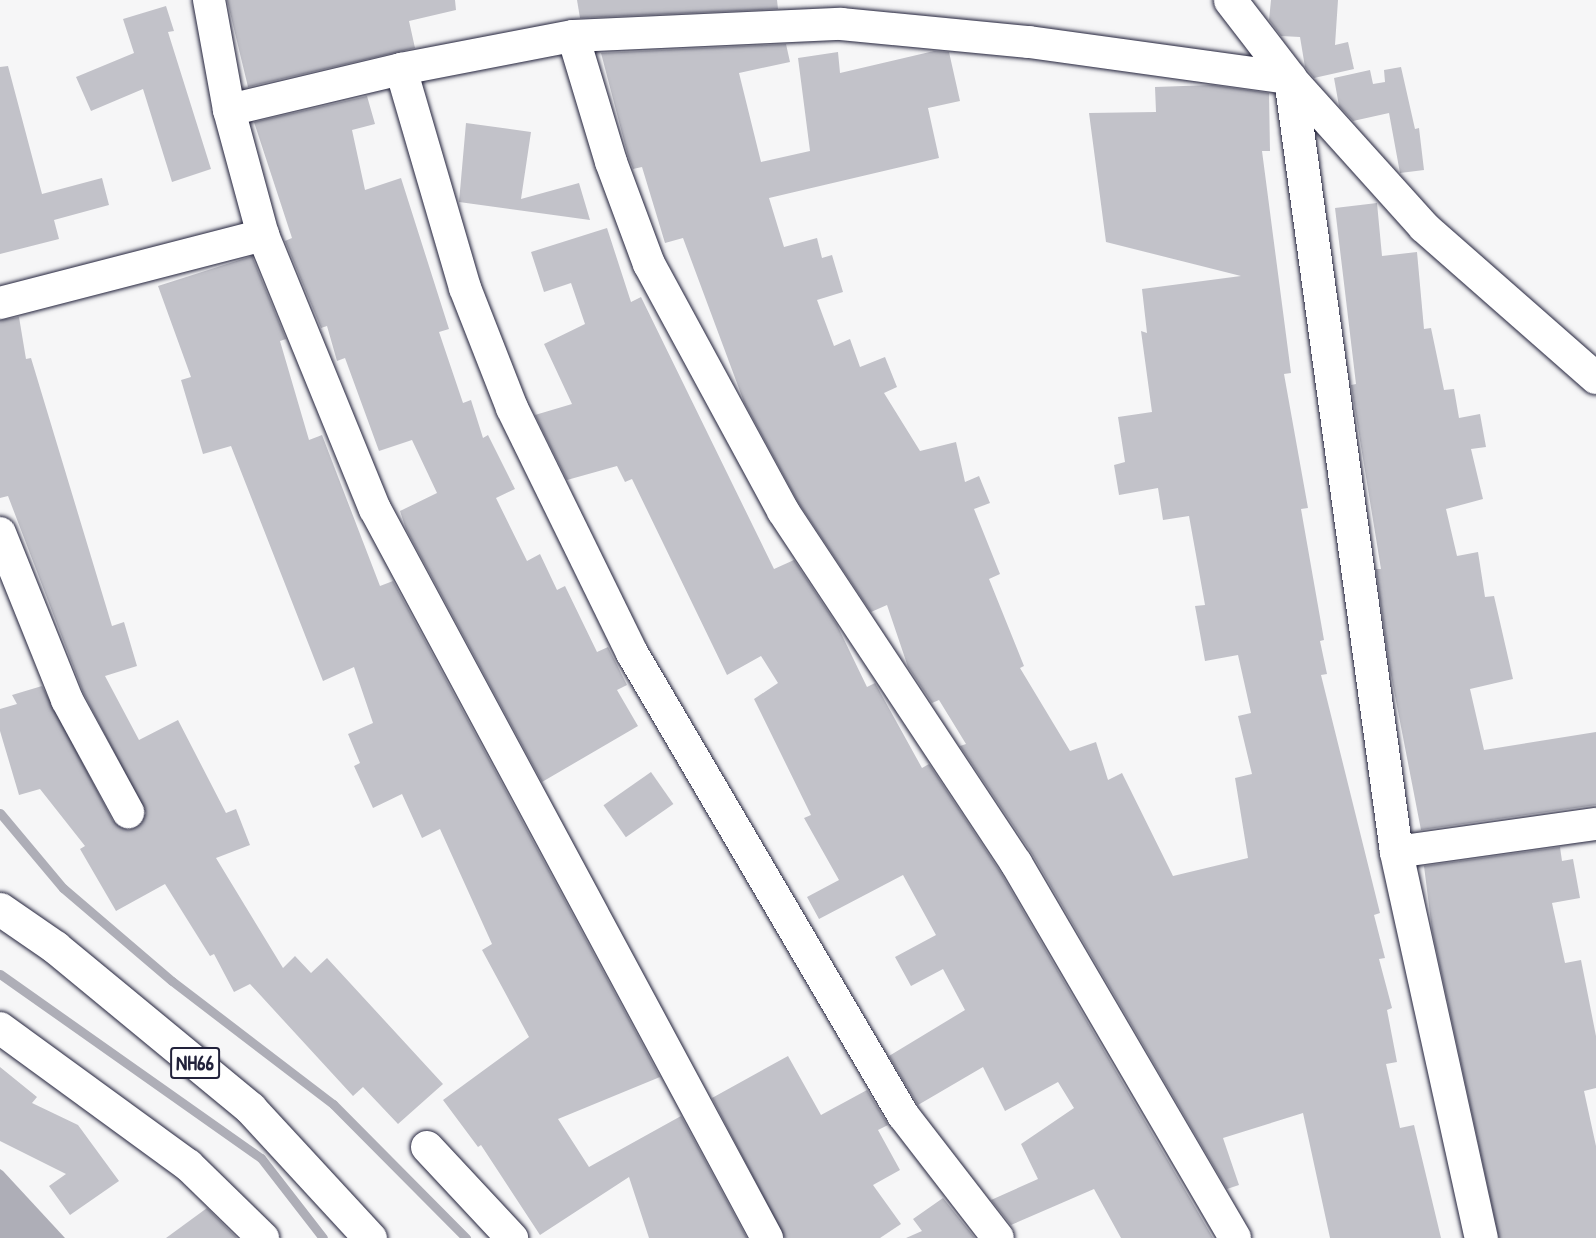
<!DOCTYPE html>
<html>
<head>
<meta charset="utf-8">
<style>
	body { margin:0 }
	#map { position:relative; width:1596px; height:1238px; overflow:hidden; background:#f6f6f7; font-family:"Patrick Hand",sans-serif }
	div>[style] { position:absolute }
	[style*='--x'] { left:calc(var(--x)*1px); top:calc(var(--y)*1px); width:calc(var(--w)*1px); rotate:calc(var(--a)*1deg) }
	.water>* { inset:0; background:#aeaeb7 }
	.stream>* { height:9px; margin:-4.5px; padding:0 4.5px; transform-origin:4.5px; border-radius:4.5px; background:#aeaeb7 }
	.building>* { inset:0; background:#c2c2c9; transform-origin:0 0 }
	.roads { filter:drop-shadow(0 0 2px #22223b) drop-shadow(0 0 2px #22223b) }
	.minor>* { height:32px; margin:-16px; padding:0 16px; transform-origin:16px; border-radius:16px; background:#fff }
	.tertiary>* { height:33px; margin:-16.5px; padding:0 16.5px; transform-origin:16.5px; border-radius:16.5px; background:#fff }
	.trunk>* { height:33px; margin:-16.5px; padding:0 16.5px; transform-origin:16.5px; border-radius:16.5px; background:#fff }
	span { translate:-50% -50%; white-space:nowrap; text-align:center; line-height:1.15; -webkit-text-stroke:5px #fff; paint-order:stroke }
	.shield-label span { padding:2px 4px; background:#fff; border:2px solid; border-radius:4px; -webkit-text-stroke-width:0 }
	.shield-label { font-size:21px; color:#22223b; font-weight:700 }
</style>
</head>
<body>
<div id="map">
	<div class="water">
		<i style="clip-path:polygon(0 1169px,3px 1171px,65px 1238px,0 1238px)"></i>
	</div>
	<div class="stream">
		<i style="--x:0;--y:813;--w:98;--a:50"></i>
		<i style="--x:63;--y:888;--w:143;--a:40.5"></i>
		<i style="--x:172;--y:981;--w:203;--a:37.4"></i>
		<i style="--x:333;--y:1104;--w:189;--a:45.2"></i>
		<i style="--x:0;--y:974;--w:319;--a:35.2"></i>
		<i style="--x:261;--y:1158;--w:101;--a:52.2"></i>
	</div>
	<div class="building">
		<i style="clip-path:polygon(227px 0,455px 0,456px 10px,409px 21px,415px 48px,248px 87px)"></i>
		<i style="clip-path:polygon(577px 0,777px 0,778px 9px,580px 18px)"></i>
		<i style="clip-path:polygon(1271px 0,1338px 0,1335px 45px,1348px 42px,1354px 69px,1314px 78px,1305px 67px,1300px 37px,1281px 36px,1269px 20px)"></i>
		<i style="clip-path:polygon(166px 6px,174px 31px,168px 32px,211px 169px,172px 182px,143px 89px,91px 111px,76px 77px,134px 53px,123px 19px)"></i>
		<i style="clip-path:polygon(786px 44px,790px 62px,739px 73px,761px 162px,810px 151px,798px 58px,838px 52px,840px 73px,934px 51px,949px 52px,960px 101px,928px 108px,939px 158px,769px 198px,784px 247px,817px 238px,822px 258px,832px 255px,843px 292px,817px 300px,834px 346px,850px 339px,860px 367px,885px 357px,897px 387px,884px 393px,920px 451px,956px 442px,965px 482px,979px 476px,990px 503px,974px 509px,1000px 574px,989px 579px,1024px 666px,1020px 668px,1070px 751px,1096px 742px,1108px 780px,1122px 773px,1173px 876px,1248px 858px,1235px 778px,1252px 774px,1238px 716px,1251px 713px,1238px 655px,1205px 661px,1195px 606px,1205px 605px,1189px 516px,1163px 520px,1158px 488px,1119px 495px,1114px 465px,1125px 462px,1118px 417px,1152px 412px,1141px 331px,1147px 333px,1142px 289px,1241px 276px,1106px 242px,1089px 113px,1156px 112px,1155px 87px,1212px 85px,1269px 93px,1270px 151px,1262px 151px,1291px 373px,1284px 374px,1308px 508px,1301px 509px,1324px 640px,1320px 641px,1327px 674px,1321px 675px,1380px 913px,1374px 915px,1385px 958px,1379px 959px,1392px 1008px,1387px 1010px,1397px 1062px,1386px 1064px,1400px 1128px,1414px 1125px,1441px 1238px,1330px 1238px,1303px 1113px,1223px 1138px,1239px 1185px,1227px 1189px,1032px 854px,960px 746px,966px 744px,939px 700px,932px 703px,908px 667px,887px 605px,871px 612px,798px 502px,744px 402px,683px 238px,665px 243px,642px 167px,633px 169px,628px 156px,601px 53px)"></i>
		<i style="clip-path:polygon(8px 66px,42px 194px,102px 178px,109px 205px,54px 220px,59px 239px,0 254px,0 67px)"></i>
		<i style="clip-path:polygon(1401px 67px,1415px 129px,1419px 128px,1424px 170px,1400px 173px,1389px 113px,1353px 121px,1339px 106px,1334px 78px,1370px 70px,1373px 84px,1385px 82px,1384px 70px)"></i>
		<i style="clip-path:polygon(367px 96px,375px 124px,352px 130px,365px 190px,401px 178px,449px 329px,439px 332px,463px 403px,471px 400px,483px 438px,488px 435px,515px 489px,496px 498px,527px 561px,540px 554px,557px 590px,565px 586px,597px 652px,608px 647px,627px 685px,617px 690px,638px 726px,542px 782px,406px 529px,400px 511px,437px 493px,412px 440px,379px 451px,345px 358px,337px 361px,327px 326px,321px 328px,285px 241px,292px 238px,254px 122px)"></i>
		<i style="clip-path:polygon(466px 123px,531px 132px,521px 199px,579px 183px,590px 220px,459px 202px)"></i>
		<i style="clip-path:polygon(1377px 203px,1382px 256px,1417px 252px,1424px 329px,1431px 328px,1444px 390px,1454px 389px,1459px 418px,1480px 414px,1486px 447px,1471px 449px,1483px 499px,1446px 509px,1457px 556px,1478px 552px,1485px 597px,1494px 596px,1513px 679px,1470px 689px,1484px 750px,1596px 732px,1596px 805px,1421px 830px,1390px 670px,1376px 569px,1381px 569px,1351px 385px,1356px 384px,1335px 208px)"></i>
		<i style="clip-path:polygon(607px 228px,631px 302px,641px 297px,774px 569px,794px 560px,837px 625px,867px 687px,875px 683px,922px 768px,929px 764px,1001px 873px,1213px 1238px,1121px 1238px,1094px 1189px,1011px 1225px,991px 1200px,1038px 1179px,1021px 1144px,1074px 1108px,1058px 1082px,1005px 1111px,983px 1067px,918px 1105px,889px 1056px,965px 1010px,943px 969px,911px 986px,895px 957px,936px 935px,903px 875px,819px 919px,807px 897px,839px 880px,804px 818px,811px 815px,754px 699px,778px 683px,761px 656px,727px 675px,632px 479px,625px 482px,617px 466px,567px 480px,535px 415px,572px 404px,544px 344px,585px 324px,571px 283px,544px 292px,531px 252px)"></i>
		<i style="clip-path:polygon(252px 256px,286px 339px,280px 341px,309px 440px,322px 435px,380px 586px,393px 581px,660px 1077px,558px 1119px,589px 1167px,681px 1116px,747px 1238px,649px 1238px,629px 1177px,540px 1235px,481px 1145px,478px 1147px,443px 1100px,529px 1037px,482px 950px,492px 944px,440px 829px,422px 838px,402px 794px,373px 808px,354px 766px,360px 763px,348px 734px,373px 723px,354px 667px,323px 681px,231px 446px,203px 454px,181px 380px,191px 377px,158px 286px)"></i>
		<i style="clip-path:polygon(19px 317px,26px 359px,31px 358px,112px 626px,124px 622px,137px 666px,105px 676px,139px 740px,178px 720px,226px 813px,236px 809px,250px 845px,216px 858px,283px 968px,295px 956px,311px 973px,327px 958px,443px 1084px,398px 1124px,363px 1087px,353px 1096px,250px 984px,234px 992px,214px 954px,210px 956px,165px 884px,116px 911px,80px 849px,85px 846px,40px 789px,19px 795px,0 731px,0 709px,17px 704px,12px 695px,42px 686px,113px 821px,128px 830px,137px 827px,146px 813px,83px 692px,8px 496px,0 498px,0 320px)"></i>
		<i style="left:651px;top:772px;width:39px;height:58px;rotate:55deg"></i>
		<i style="clip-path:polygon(1560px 847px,1562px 861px,1573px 859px,1580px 898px,1552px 903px,1565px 963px,1581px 960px,1596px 1036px,1596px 1088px,1584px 1091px,1596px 1146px,1596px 1238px,1499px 1238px,1432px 930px,1424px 866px)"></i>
		<i style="clip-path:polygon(788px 1056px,821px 1115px,867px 1090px,888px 1125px,878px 1130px,900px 1170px,873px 1185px,901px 1224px,880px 1238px,785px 1238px,712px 1098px)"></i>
		<i style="clip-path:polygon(0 1067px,37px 1097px,32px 1103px,78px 1125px,119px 1181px,70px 1215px,49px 1186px,66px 1174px,0 1141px)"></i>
		<i style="clip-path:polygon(943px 1198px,975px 1238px,906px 1238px,922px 1231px,913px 1219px)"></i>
		<i style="clip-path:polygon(207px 1208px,237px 1238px,166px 1238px)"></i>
	</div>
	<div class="roads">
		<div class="minor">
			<i style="--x:209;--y:0;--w:112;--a:79.7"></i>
			<i style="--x:229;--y:110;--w:130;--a:74.8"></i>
			<i style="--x:263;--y:235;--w:296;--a:67.8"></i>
			<i style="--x:375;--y:509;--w:828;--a:61.73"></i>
			<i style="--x:573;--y:36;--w:132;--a:73.2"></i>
			<i style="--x:611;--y:162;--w:109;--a:69.6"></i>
			<i style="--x:649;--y:264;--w:281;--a:61.5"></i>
			<i style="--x:783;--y:511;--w:422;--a:56.5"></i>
			<i style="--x:1016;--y:863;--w:434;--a:59.7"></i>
			<i style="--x:401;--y:69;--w:228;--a:73.7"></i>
			<i style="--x:465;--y:288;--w:129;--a:68.6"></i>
			<i style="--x:512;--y:408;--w:273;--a:63.9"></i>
			<i style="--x:632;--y:653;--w:536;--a:59.6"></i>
			<i style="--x:903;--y:1115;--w:155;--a:52.3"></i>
			<i style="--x:229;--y:110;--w:177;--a:-13.4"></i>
			<i style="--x:401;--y:69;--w:175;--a:-10.9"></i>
			<i style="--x:573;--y:36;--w:268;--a:-2.6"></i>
			<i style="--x:841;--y:24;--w:189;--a:5.5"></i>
			<i style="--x:1029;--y:42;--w:263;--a:7.9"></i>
			<i style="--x:1290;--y:78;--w:200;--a:48"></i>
			<i style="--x:1424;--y:227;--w:229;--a:41.3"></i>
			<i style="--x:0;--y:303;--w:272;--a:-14.5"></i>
			<i style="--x:0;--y:533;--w:180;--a:68.1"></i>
			<i style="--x:67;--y:700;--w:128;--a:61.4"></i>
			<i style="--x:1396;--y:852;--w:202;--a:-8"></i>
			<i style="--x:0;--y:1028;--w:233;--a:36.1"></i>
			<i style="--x:188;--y:1165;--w:105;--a:44.2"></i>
			<i style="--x:427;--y:1147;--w:125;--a:47"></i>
		</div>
		<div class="tertiary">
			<i style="--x:1230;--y:0;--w:98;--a:52.4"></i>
			<i style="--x:1290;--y:78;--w:781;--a:82.2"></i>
			<i style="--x:1396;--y:852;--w:395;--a:77.6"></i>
		</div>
		<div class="trunk">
			<i style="--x:0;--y:909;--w:67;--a:34.6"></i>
			<i style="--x:55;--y:947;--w:253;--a:39.5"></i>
			<i style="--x:250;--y:1108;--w:177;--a:47.3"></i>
		</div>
	</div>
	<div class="shield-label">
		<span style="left:195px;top:1063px">NH66</span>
	</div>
</div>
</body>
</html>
